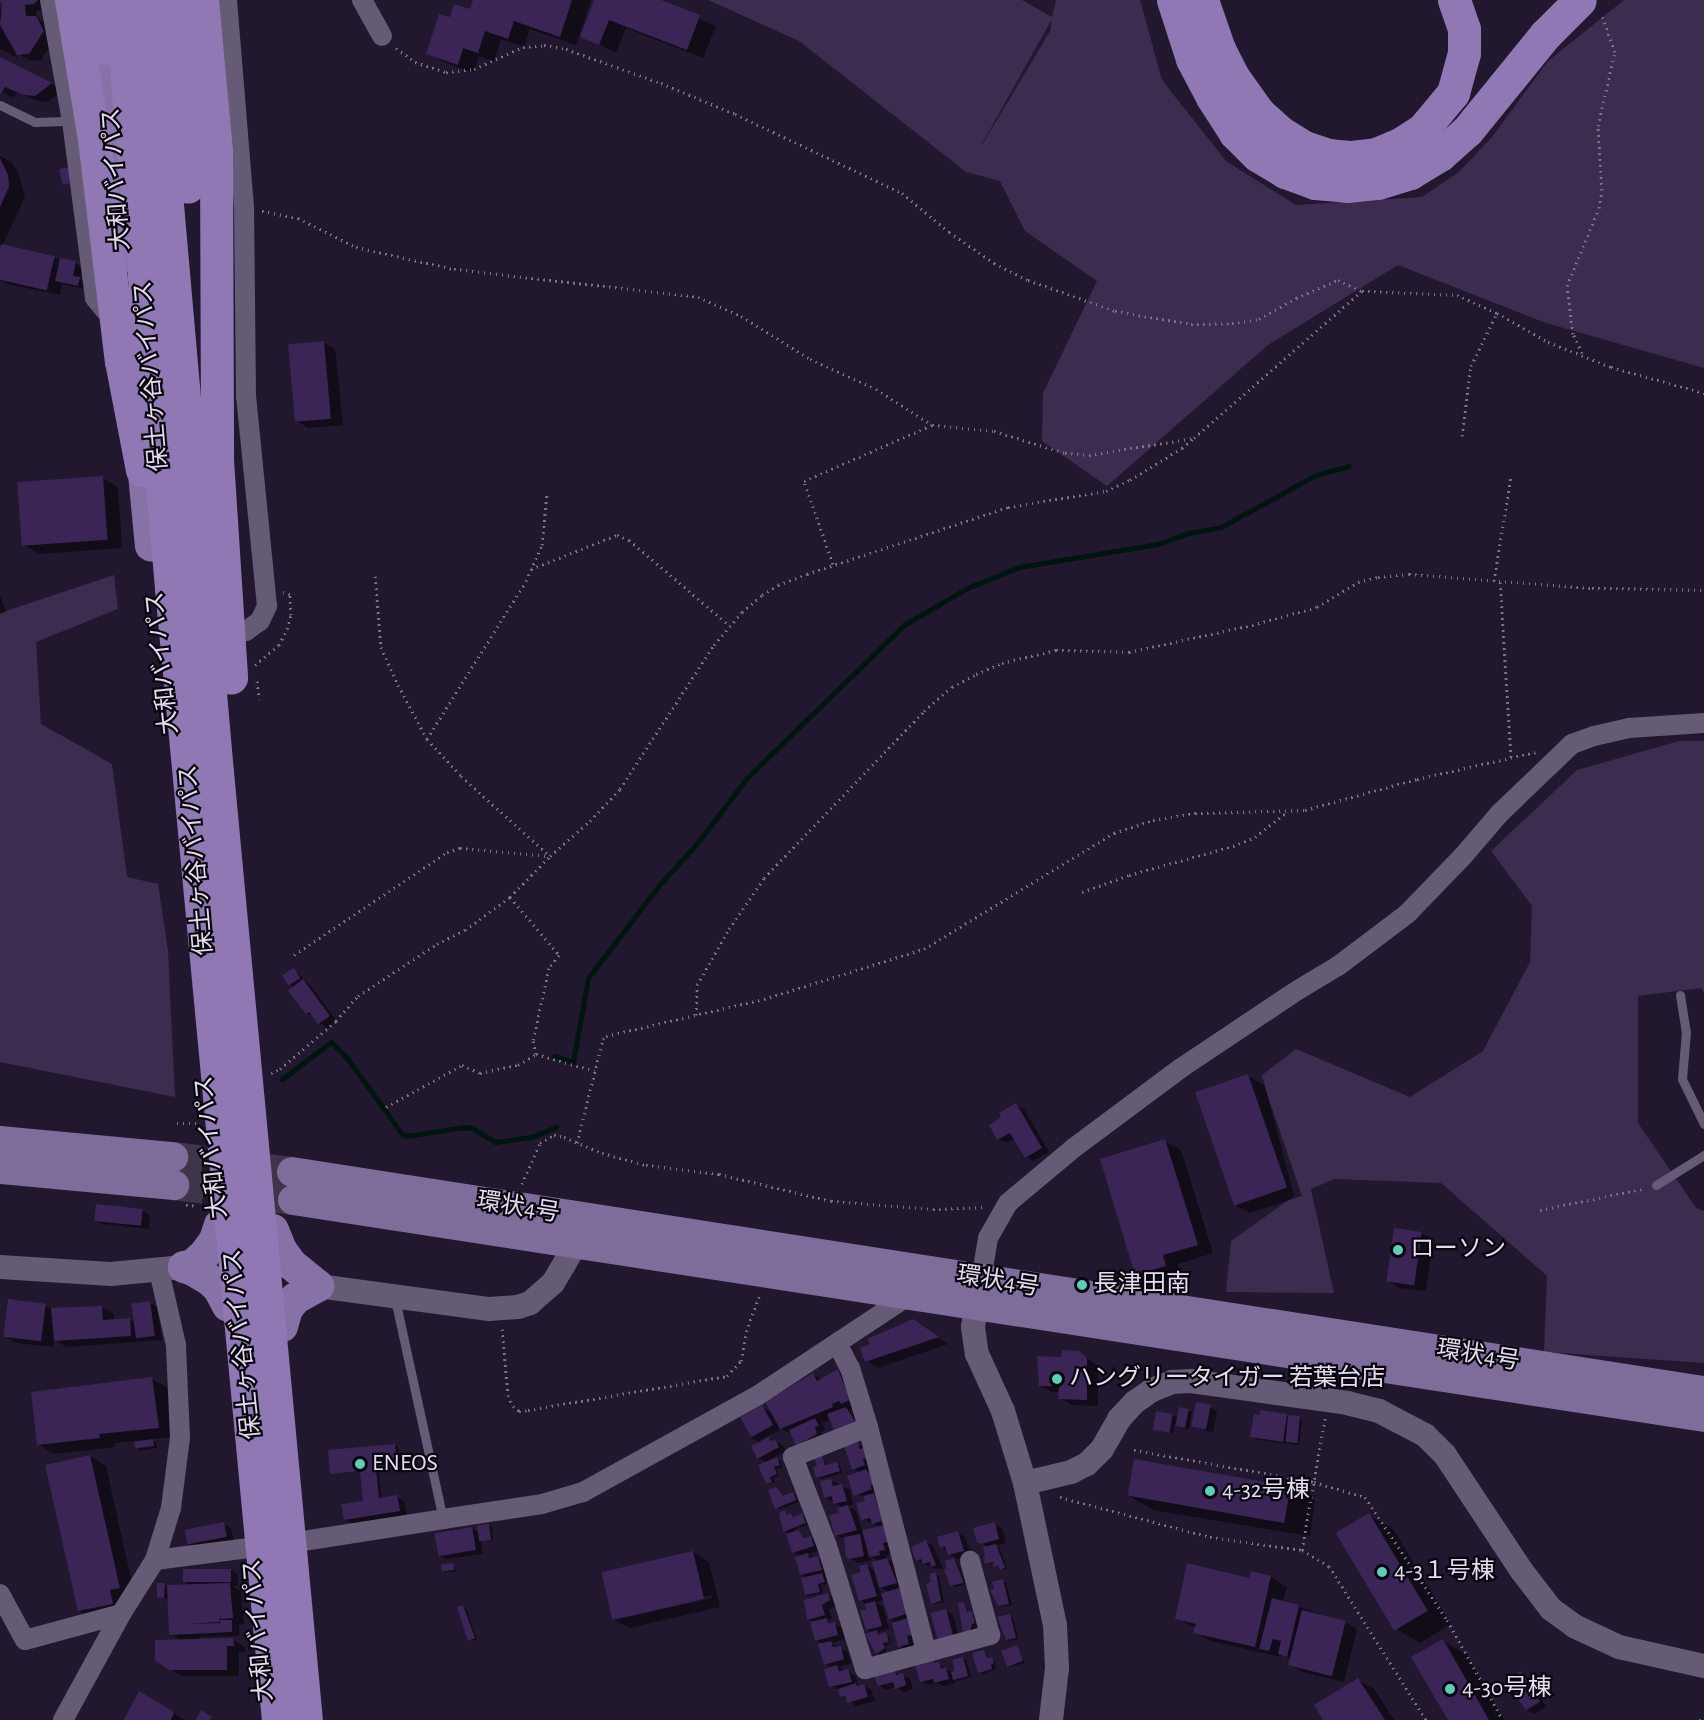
<!DOCTYPE html>
<html>
<head>
<meta charset="utf-8">
<style>
	body { margin:0 }
	#map { position:relative; width:1704px; height:1720px; overflow:hidden; background:#21172e; font-family:"Alegreya Sans","Noto Sans JP",sans-serif }
	div>[style] { position:absolute }
	[style*='--x'] { left:calc(var(--x)*1px); top:calc(var(--y)*1px); width:calc(var(--w)*1px); rotate:calc(var(--a)*1deg) }
	.green>* { inset:0; background:#3b2c50 }
	.shadow>* { inset:0; background:#0007 }
	.stream>* { height:5px; margin:-2.5px; padding:0 2.5px; transform-origin:2.5px; border-radius:2.5px; background:#001410 }
	.building>* { inset:0; background:#3b2557; transform-origin:0 0 }
	.primary-tunnel>* { height:30px; margin-top:-15px; transform-origin:0; background:repeating-linear-gradient(90deg,#3e354a 0 30px,transparent 0 45px) }
	.path>* { height:3px; margin-top:-1.5px; transform-origin:0; background:repeating-linear-gradient(90deg,#7b7387 0 1.5px,transparent 0 6px) }
	.service>* { height:9px; margin:-4.5px; padding:0 4.5px; transform-origin:4.5px; border-radius:4.5px; background:#655b76 }
	.minor>* { height:20px; margin:-10px; padding:0 10px; transform-origin:10px; border-radius:10px; background:#655b76 }
	.tertiary>* { height:24px; margin:-12px; padding:0 12px; transform-origin:12px; border-radius:12px; background:#655b76 }
	.primary>* { height:30px; margin:-15px; padding:0 15px; transform-origin:15px; border-radius:15px; background:#7e6c9b }
	.trunk>* { height:32px; margin:-16px; padding:0 16px; transform-origin:16px; border-radius:16px; background:#8672a7 }
	.motorway>* { height:33px; margin:-16.5px; padding:0 16.5px; transform-origin:16.5px; border-radius:16.5px; background:#8f78b3 }
	.dots>* { width:16px; height:16px; translate:-50% -50%; box-sizing:border-box; border:3px solid #09060f; border-radius:50% }
	span { translate:-50% -50%; white-space:nowrap; text-align:center; line-height:1.15; -webkit-text-stroke:4.5px #09060f; paint-order:stroke }
	.street-label { font-size:24px; color:#e2dcec }
	.poi-label { font-size:24px; color:#e2dcec }
	.left { translate:0 -50%; text-align:left }
</style>
</head>
<body>
<div id="map">
	<div class="green">
		<i style="clip-path:polygon(evenodd,708px 0,1022px 0,1052px 17px,1056px 0,1140px 0,1162px 80px,1226px 161px,1296px 205px,1422px 197px,1459px 172px,1492px 137px,1548px 61px,1624px 0,1704px 0,1704px 368px,1546px 323px,1398px 265px,1268px 345px,1107px 486px,1042px 441px,1043px 393px,1097px 281px,1025px 231px,1000px 181px,966px 172px,799px 41px,708px 0,1052px 19px,1050px 31px,982px 145px,982px 144px,1052px 19px)"></i>
		<i style="clip-path:polygon(114px 575px,118px 609px,36px 642px,41px 724px,112px 764px,127px 877px,158px 884px,168px 951px,175px 1097px,0 1062px,0 613px)"></i>
		<i style="clip-path:polygon(1679px 741px,1704px 741px,1704px 993px,1701px 988px,1638px 996px,1638px 1123px,1696px 1208px,1704px 1211px,1704px 1363px,1544px 1352px,1547px 1276px,1441px 1183px,1334px 1179px,1311px 1189px,1334px 1293px,1226px 1292px,1231px 1241px,1294px 1196px,1262px 1075px,1296px 1049px,1410px 1097px,1483px 1051px,1530px 962px,1532px 906px,1491px 851px,1577px 770px)"></i>
	</div>
	<div class="shadow">
		<i style="clip-path:polygon(1px 0,46px 0,46px 10px,36px 11px,37px 18px,47px 24px,55px 38px,41px 60px,31px 61px,15px 52px,18px 58px,0 49px,0 11px,4px 5px)"></i>
		<i style="clip-path:polygon(475px 0,591px 0,576px 45px,530px 29px,524px 47px,501px 39px,494px 61px,479px 56px,474px 73px,444px 62px,428px 53px,451px 19px,471px 11px)"></i>
		<i style="clip-path:polygon(596px 0,656px 0,716px 26px,703px 58px,626px 28px,616px 53px,582px 36px)"></i>
		<i style="clip-path:polygon(0 59px,52px 84px,62px 91px,47px 102px,37px 101px,17px 92px,14px 98px,0 91px)"></i>
		<i style="clip-path:polygon(0 156px,11px 162px,18px 172px,25px 197px,2px 246px,75px 263px,83px 267px,80px 279px,87px 283px,85px 289px,62px 284px,60px 295px,7px 284px,0 280px)"></i>
		<i style="clip-path:polygon(323px 342px,335px 349px,343px 425px,308px 428px,297px 421px)"></i>
		<i style="clip-path:polygon(102px 478px,118px 487px,122px 548px,39px 554px,23px 544px)"></i>
		<i style="clip-path:polygon(0 596px,6px 612px,0 614px)"></i>
		<i style="clip-path:polygon(294px 970px,311px 986px,336px 1020px,327px 1028px,307px 1013px,295px 988px,284px 977px)"></i>
		<i style="clip-path:polygon(1248px 1076px,1264px 1085px,1302px 1196px,1250px 1213px,1234px 1204px)"></i>
		<i style="clip-path:polygon(1016px 1105px,1024px 1109px,1049px 1152px,1033px 1161px,1026px 1157px,1015px 1138px,1006px 1143px,999px 1139px)"></i>
		<i style="clip-path:polygon(1165px 1141px,1181px 1150px,1213px 1253px,1178px 1264px,1181px 1274px,1153px 1283px,1137px 1274px)"></i>
		<i style="clip-path:polygon(143px 1211px,150px 1215px,149px 1229px,103px 1224px,96px 1220px)"></i>
		<i style="clip-path:polygon(1421px 1233px,1433px 1240px,1426px 1291px,1400px 1288px,1388px 1281px)"></i>
		<i style="clip-path:polygon(150px 1303px,157px 1307px,162px 1340px,67px 1347px,54px 1340px,53px 1347px,16px 1343px,4px 1336px,45px 1305px,52px 1309px,102px 1307px,114px 1314px,114px 1321px,130px 1320px,135px 1323px)"></i>
		<i style="clip-path:polygon(913px 1321px,948px 1344px,878px 1368px,867px 1361px)"></i>
		<i style="clip-path:polygon(1079px 1352px,1098px 1366px,1098px 1406px,1072px 1405px,1060px 1398px,1060px 1392px,1052px 1392px,1040px 1385px,1062px 1359px)"></i>
		<i style="clip-path:polygon(838px 1371px,850px 1378px,861px 1406px,850px 1411px,862px 1425px,842px 1433px,835px 1429px,831px 1419px,822px 1423px,825px 1430px,821px 1432px,824px 1438px,798px 1445px,793px 1435px,778px 1426px,780px 1430px,760px 1440px,761px 1442px,769px 1439px,775px 1440px,782px 1445px,786px 1451px,775px 1457px,780px 1461px,783px 1467px,777px 1469px,779px 1476px,773px 1478px,775px 1483px,768px 1483px,767px 1463px,758px 1458px,760px 1443px,750px 1437px,762px 1407px,772px 1412px,813px 1374px,822px 1380px)"></i>
		<i style="clip-path:polygon(152px 1379px,168px 1388px,175px 1437px,151px 1439px,156px 1442px,157px 1448px,140px 1451px,137px 1449px,143px 1440px,115px 1443px,115px 1447px,54px 1454px,38px 1444px)"></i>
		<i style="clip-path:polygon(1210px 1407px,1217px 1411px,1213px 1433px,1193px 1426px)"></i>
		<i style="clip-path:polygon(1188px 1410px,1192px 1412px,1189px 1429px,1175px 1424px,1173px 1433px,1154px 1429px,1172px 1415px,1178px 1418px)"></i>
		<i style="clip-path:polygon(1287px 1416px,1302px 1420px,1299px 1445px,1259px 1440px,1252px 1436px)"></i>
		<i style="clip-path:polygon(evenodd,858px 1444px,865px 1448px,872px 1469px,866px 1471px,879px 1478px,878px 1493px,874px 1495px,882px 1499px,892px 1554px,886px 1555px,887px 1559px,895px 1564px,904px 1587px,898px 1589px,907px 1594px,914px 1618px,907px 1620px,914px 1624px,916px 1648px,907px 1650px,900px 1646px,897px 1623px,889px 1618px,884px 1600px,875px 1603px,883px 1607px,889px 1629px,879px 1632px,880px 1636px,889px 1636px,891px 1643px,886px 1645px,887px 1650px,881px 1655px,877px 1653px,873px 1633px,867px 1629px,865px 1603px,860px 1600px,863px 1574px,867px 1566px,876px 1571px,879px 1561px,870px 1556px,871px 1560px,858px 1563px,847px 1556px,845px 1539px,836px 1535px,843px 1508px,825px 1497px,831px 1480px,842px 1486px,850px 1490px,853px 1505px,847px 1506px,856px 1511px,862px 1531px,880px 1527px,863px 1519px,867px 1502px,866px 1498px,856px 1494px,861px 1473px,853px 1469px,858px 1444px,879px 1587px,889px 1592px,882px 1594px,879px 1587px)"></i>
		<i style="clip-path:polygon(395px 1445px,398px 1447px,400px 1468px,379px 1470px,381px 1499px,397px 1497px,404px 1501px,407px 1515px,353px 1524px,345px 1519px,365px 1502px,362px 1472px,332px 1473px)"></i>
		<i style="clip-path:polygon(90px 1456px,106px 1466px,135px 1597px,95px 1620px,79px 1611px)"></i>
		<i style="clip-path:polygon(822px 1456px,828px 1466px,840px 1465px,842px 1473px,821px 1479px,818px 1477px)"></i>
		<i style="clip-path:polygon(1135px 1461px,1291px 1487px,1315px 1501px,1310px 1536px,1153px 1510px,1129px 1496px)"></i>
		<i style="clip-path:polygon(776px 1489px,784px 1497px,793px 1494px,799px 1502px,780px 1509px,777px 1507px)"></i>
		<i style="clip-path:polygon(785px 1512px,789px 1516px,805px 1516px,808px 1524px,794px 1530px,807px 1539px,811px 1537px,818px 1542px,821px 1550px,807px 1554px,826px 1562px,829px 1573px,825px 1574px,827px 1584px,821px 1585px,823px 1593px,809px 1596px,806px 1595px,808px 1578px,801px 1574px,801px 1557px,794px 1552px,791px 1534px,785px 1531px)"></i>
		<i style="clip-path:polygon(1369px 1515px,1393px 1529px,1451px 1624px,1420px 1643px,1396px 1629px)"></i>
		<i style="clip-path:polygon(223px 1523px,231px 1528px,234px 1541px,197px 1549px,190px 1545px)"></i>
		<i style="clip-path:polygon(994px 1524px,1002px 1528px,1006px 1543px,996px 1545px,999px 1547px,1007px 1570px,1004px 1570px,995px 1564px,986px 1564px,989px 1547px,978px 1541px)"></i>
		<i style="clip-path:polygon(489px 1525px,492px 1527px,493px 1541px,481px 1540px,483px 1554px,446px 1559px,439px 1555px,472px 1529px,480px 1533px)"></i>
		<i style="clip-path:polygon(958px 1533px,965px 1537px,971px 1555px,957px 1559px,942px 1547px)"></i>
		<i style="clip-path:polygon(926px 1542px,933px 1546px,943px 1569px,932px 1568px,917px 1560px)"></i>
		<i style="clip-path:polygon(evenodd,693px 1552px,709px 1562px,720px 1607px,629px 1628px,613px 1619px,693px 1552px,711px 1595px,712px 1598px,624px 1618px,624px 1615px,711px 1595px)"></i>
		<i style="clip-path:polygon(954px 1560px,957px 1562px,966px 1584px,955px 1587px,952px 1585px)"></i>
		<i style="clip-path:polygon(452px 1565px,457px 1572px,443px 1572px)"></i>
		<i style="clip-path:polygon(231px 1570px,238px 1575px,238px 1586px,232px 1586px,241px 1591px,244px 1624px,239px 1625px,239px 1636px,200px 1637px,200px 1640px,233px 1640px,245px 1647px,245px 1652px,239px 1652px,239px 1676px,182px 1676px,170px 1669px,182px 1641px,171px 1634px,169px 1599px,159px 1597px,164px 1585px,191px 1586px,185px 1582px)"></i>
		<i style="clip-path:polygon(936px 1574px,939px 1576px,944px 1602px,935px 1604px,932px 1603px)"></i>
		<i style="clip-path:polygon(1271px 1577px,1287px 1587px,1283px 1602px,1345px 1622px,1357px 1629px,1344px 1682px,1303px 1672px,1291px 1666px,1292px 1660px,1282px 1654px,1281px 1657px,1211px 1641px,1195px 1632px,1196px 1628px,1176px 1618px,1250px 1580px)"></i>
		<i style="clip-path:polygon(1003px 1581px,1006px 1583px,1012px 1605px,1002px 1607px,994px 1597px,994px 1583px)"></i>
		<i style="clip-path:polygon(828px 1595px,836px 1599px,837px 1604px,829px 1610px,832px 1619px,827px 1620px,842px 1628px,845px 1639px,831px 1643px,848px 1652px,851px 1663px,838px 1667px,855px 1675px,859px 1687px,864px 1686px,871px 1690px,875px 1701px,856px 1706px,842px 1696px,840px 1690px,831px 1686px,832px 1668px,825px 1664px,823px 1644px,816px 1640px,815px 1622px,808px 1619px)"></i>
		<i style="clip-path:polygon(964px 1603px,969px 1613px,975px 1614px,978px 1625px,974px 1632px,967px 1634px)"></i>
		<i style="clip-path:polygon(463px 1606px,466px 1608px,477px 1640px,469px 1640px)"></i>
		<i style="clip-path:polygon(946px 1611px,953px 1615px,960px 1640px,947px 1642px)"></i>
		<i style="clip-path:polygon(1009px 1616px,1013px 1618px,1018px 1639px,1010px 1641px,1007px 1640px)"></i>
		<i style="clip-path:polygon(1443px 1641px,1467px 1655px,1504px 1720px,1449px 1720px)"></i>
		<i style="clip-path:polygon(1017px 1647px,1025px 1663px,1009px 1667px,1006px 1665px)"></i>
		<i style="clip-path:polygon(984px 1651px,989px 1659px,995px 1660px,995px 1670px,983px 1674px,979px 1672px)"></i>
		<i style="clip-path:polygon(963px 1658px,966px 1660px,971px 1677px,958px 1681px,955px 1679px,956px 1683px,943px 1686px,937px 1683px,929px 1685px,921px 1681px,933px 1661px,953px 1673px,957px 1672px)"></i>
		<i style="clip-path:polygon(894px 1672px,910px 1679px,913px 1689px,904px 1692px,895px 1687px,886px 1690px,879px 1685px)"></i>
		<i style="clip-path:polygon(1521px 1673px,1529px 1678px,1546px 1707px,1534px 1714px,1526px 1710px)"></i>
		<i style="clip-path:polygon(1358px 1680px,1374px 1689px,1394px 1720px,1325px 1720px)"></i>
		<i style="clip-path:polygon(139px 1693px,185px 1720px,125px 1720px)"></i>
	</div>
	<div class="stream">
		<i style="--x:554;--y:1056;--w:20;--a:18"></i>
		<i style="--x:573;--y:1062;--w:85;--a:-79.9"></i>
		<i style="--x:588;--y:978;--w:120;--a:-52.5"></i>
		<i style="--x:661;--y:883;--w:49;--a:-47.5"></i>
		<i style="--x:694;--y:847;--w:88;--a:-52.4"></i>
		<i style="--x:748;--y:777;--w:218;--a:-44.3"></i>
		<i style="--x:904;--y:625;--w:73;--a:-30.4"></i>
		<i style="--x:967;--y:588;--w:56;--a:-22"></i>
		<i style="--x:1019;--y:567;--w:141;--a:-9.4"></i>
		<i style="--x:1158;--y:544;--w:32;--a:-20"></i>
		<i style="--x:1188;--y:533;--w:34;--a:-10"></i>
		<i style="--x:1221;--y:527;--w:108;--a:-28.7"></i>
		<i style="--x:1316;--y:475;--w:34;--a:-15"></i>
		<i style="--x:282;--y:1079;--w:61;--a:-37.1"></i>
		<i style="--x:331;--y:1042;--w:23;--a:45"></i>
		<i style="--x:347;--y:1058;--w:94;--a:54.1"></i>
		<i style="--x:402;--y:1134;--w:5;--a:22"></i>
		<i style="--x:407;--y:1136;--w:57;--a:-9.1"></i>
		<i style="--x:463;--y:1127;--w:9;--a:6"></i>
		<i style="--x:472;--y:1128;--w:27;--a:31"></i>
		<i style="--x:495;--y:1142;--w:37;--a:-8"></i>
		<i style="--x:532;--y:1137;--w:26;--a:-23"></i>
	</div>
	<div class="building">
		<i style="clip-path:polygon(0 0,38px 0,34px 4px,25px 5px,26px 16px,36px 16px,44px 31px,29px 54px,17px 55px,0 25px,2px 5px)"></i>
		<i style="clip-path:polygon(473px 0,572px 0,560px 37px,514px 21px,508px 39px,485px 31px,478px 53px,463px 48px,458px 65px,426px 54px,439px 14px,450px 17px,454px 4px,470px 9px)"></i>
		<i style="clip-path:polygon(594px 0,661px 0,700px 15px,687px 50px,609px 20px,599px 45px,580px 37px)"></i>
		<i style="clip-path:polygon(0 57px,52px 83px,35px 96px,24px 95px,5px 87px,0 95px)"></i>
		<i style="clip-path:polygon(0 158px,8px 175px,9px 187px,0 207px)"></i>
		<i style="left:70px;top:167px;width:16px;height:11px;rotate:79deg"></i>
		<i style="left:1px;top:244px;width:55px;height:35px;rotate:13deg"></i>
		<i style="clip-path:polygon(60px 258px,76px 261px,73px 276px,80px 277px,78px 286px,55px 281px)"></i>
		<i style="left:324px;top:341px;width:78px;height:36px;rotate:85deg"></i>
		<i style="left:103px;top:476px;width:64px;height:86px;rotate:86deg"></i>
		<i style="left:294px;top:968px;width:12px;height:14px;rotate:59deg"></i>
		<i style="clip-path:polygon(303px 979px,330px 1016px,318px 1024px,309px 1012px,306px 1014px,288px 991px)"></i>
		<i style="left:1248px;top:1074px;width:120px;height:56px;rotate:71deg"></i>
		<i style="clip-path:polygon(1016px 1103px,1042px 1148px,1025px 1158px,1010px 1133px,997px 1140px,989px 1125px,1001px 1117px,999px 1113px)"></i>
		<i style="clip-path:polygon(1165px 1139px,1198px 1245px,1163px 1255px,1166px 1266px,1135px 1275px,1100px 1159px)"></i>
		<i style="left:96px;top:1204px;width:47px;height:17px;rotate:6deg"></i>
		<i style="left:1394px;top:1228px;width:28px;height:54px;rotate:8deg"></i>
		<i style="left:8px;top:1299px;width:38px;height:38px;rotate:7deg"></i>
		<i style="left:150px;top:1301px;width:35px;height:19px;rotate:82deg"></i>
		<i style="clip-path:polygon(102px 1306px,103px 1320px,130px 1318px,131px 1336px,54px 1341px,51px 1308px)"></i>
		<i style="clip-path:polygon(913px 1319px,939px 1337px,865px 1362px,860px 1348px,870px 1344px,867px 1339px)"></i>
		<i style="clip-path:polygon(1062px 1350px,1079px 1351px,1087px 1358px,1087px 1400px,1058px 1399px,1059px 1386px,1039px 1386px,1037px 1356px,1061px 1357px)"></i>
		<i style="clip-path:polygon(838px 1369px,850px 1400px,841px 1404px,839px 1401px,832px 1404px,833px 1407px,780px 1429px,765px 1402px,813px 1373px,817px 1381px)"></i>
		<i style="clip-path:polygon(152px 1377px,159px 1428px,99px 1434px,100px 1438px,37px 1445px,31px 1392px)"></i>
		<i style="left:1196px;top:1402px;width:15px;height:25px;rotate:11deg"></i>
		<i style="left:762px;top:1405px;width:23px;height:25px;rotate:61deg"></i>
		<i style="clip-path:polygon(846px 1407px,855px 1421px,834px 1430px,827px 1414px)"></i>
		<i style="left:1179px;top:1407px;width:10px;height:19px;rotate:11deg"></i>
		<i style="clip-path:polygon(1260px 1410px,1287px 1414px,1283px 1442px,1250px 1437px,1254px 1414px,1260px 1415px)"></i>
		<i style="left:1156px;top:1411px;width:17px;height:19px;rotate:10deg"></i>
		<i style="left:1288px;top:1415px;width:12px;height:27px;rotate:5deg"></i>
		<i style="clip-path:polygon(815px 1418px,819px 1426px,815px 1427px,817px 1434px,796px 1446px,789px 1430px)"></i>
		<i style="clip-path:polygon(769px 1437px,771px 1441px,775px 1439px,779px 1447px,757px 1459px,751px 1446px)"></i>
		<i style="left:153px;top:1439px;width:7px;height:19px;rotate:82deg"></i>
		<i style="clip-path:polygon(858px 1442px,860px 1449px,865px 1448px,868px 1458px,863px 1459px,865px 1465px,852px 1470px,844px 1446px)"></i>
		<i style="clip-path:polygon(395px 1444px,397px 1467px,376px 1469px,379px 1498px,397px 1495px,400px 1511px,344px 1520px,341px 1504px,363px 1501px,360px 1471px,330px 1474px,328px 1450px)"></i>
		<i style="clip-path:polygon(90px 1455px,120px 1588px,110px 1590px,113px 1604px,78px 1611px,45px 1465px)"></i>
		<i style="clip-path:polygon(822px 1455px,825px 1465px,837px 1462px,840px 1471px,816px 1478px,813px 1467px,817px 1466px,814px 1457px)"></i>
		<i style="clip-path:polygon(777px 1457px,780px 1465px,774px 1467px,777px 1474px,770px 1477px,772px 1482px,766px 1484px,758px 1465px)"></i>
		<i style="left:1134px;top:1459px;width:159px;height:37px;rotate:10deg"></i>
		<i style="clip-path:polygon(866px 1469px,868px 1473px,871px 1472px,875px 1484px,870px 1486px,872px 1489px,854px 1496px,847px 1476px)"></i>
		<i style="clip-path:polygon(831px 1479px,833px 1486px,842px 1484px,847px 1501px,833px 1504px,832px 1496px,824px 1498px,820px 1481px)"></i>
		<i style="clip-path:polygon(776px 1487px,783px 1496px,793px 1492px,796px 1500px,775px 1509px,768px 1490px)"></i>
		<i style="clip-path:polygon(874px 1493px,882px 1521px,872px 1524px,870px 1518px,861px 1520px,856px 1503px,865px 1501px,863px 1496px)"></i>
		<i style="clip-path:polygon(848px 1505px,857px 1530px,835px 1536px,829px 1515px,839px 1513px,837px 1508px)"></i>
		<i style="clip-path:polygon(785px 1510px,787px 1515px,791px 1513px,793px 1517px,802px 1513px,806px 1523px,783px 1532px,779px 1513px)"></i>
		<i style="left:1369px;top:1513px;width:114px;height:39px;rotate:59deg"></i>
		<i style="left:224px;top:1522px;width:15px;height:40px;rotate:79deg"></i>
		<i style="clip-path:polygon(995px 1522px,999px 1539px,981px 1544px,977px 1542px,973px 1528px)"></i>
		<i style="left:489px;top:1524px;width:16px;height:12px;rotate:83deg"></i>
		<i style="clip-path:polygon(884px 1525px,888px 1542px,883px 1543px,885px 1550px,879px 1551px,880px 1555px,869px 1557px,862px 1530px)"></i>
		<i style="left:472px;top:1527px;width:23px;height:38px;rotate:80deg"></i>
		<i style="clip-path:polygon(798px 1530px,804px 1538px,811px 1536px,814px 1546px,792px 1553px,786px 1534px)"></i>
		<i style="clip-path:polygon(958px 1531px,964px 1551px,948px 1555px,945px 1546px,940px 1548px,937px 1537px)"></i>
		<i style="clip-path:polygon(860px 1534px,864px 1556px,849px 1559px,846px 1557px,844px 1537px)"></i>
		<i style="clip-path:polygon(926px 1540px,936px 1565px,931px 1567px,930px 1562px,923px 1564px,921px 1559px,916px 1561px,911px 1547px)"></i>
		<i style="clip-path:polygon(996px 1544px,1005px 1568px,1000px 1570px,998px 1565px,994px 1567px,993px 1562px,985px 1564px,983px 1557px,985px 1556px,983px 1547px)"></i>
		<i style="left:693px;top:1551px;width:49px;height:94px;rotate:77deg"></i>
		<i style="clip-path:polygon(808px 1553px,809px 1558px,818px 1556px,822px 1570px,800px 1575px,795px 1557px)"></i>
		<i style="clip-path:polygon(887px 1558px,897px 1583px,879px 1588px,872px 1562px)"></i>
		<i style="clip-path:polygon(954px 1558px,964px 1583px,950px 1586px,944px 1569px,947px 1569px,945px 1561px)"></i>
		<i style="left:453px;top:1563px;width:7px;height:12px;rotate:82deg"></i>
		<i style="clip-path:polygon(1187px 1563px,1249px 1578px,1251px 1571px,1271px 1576px,1255px 1647px,1193px 1633px,1196px 1624px,1175px 1619px)"></i>
		<i style="clip-path:polygon(867px 1564px,877px 1596px,859px 1601px,851px 1575px,861px 1572px,859px 1566px)"></i>
		<i style="left:231px;top:1569px;width:13px;height:48px;rotate:90deg"></i>
		<i style="clip-path:polygon(936px 1572px,941px 1601px,931px 1604px,926px 1584px,931px 1582px,929px 1574px)"></i>
		<i style="clip-path:polygon(822px 1573px,825px 1582px,818px 1584px,820px 1592px,805px 1595px,801px 1578px)"></i>
		<i style="clip-path:polygon(1003px 1579px,1009px 1604px,998px 1606px,990px 1590px,994px 1589px,992px 1582px)"></i>
		<i style="clip-path:polygon(157px 1583px,165px 1583px,164px 1598px,157px 1597px)"></i>
		<i style="clip-path:polygon(230px 1583px,233px 1618px,221px 1619px,221px 1615px,219px 1622px,189px 1624px,220px 1623px,220px 1620px,232px 1620px,232px 1632px,169px 1635px,167px 1585px)"></i>
		<i style="left:899px;top:1588px;width:27px;height:19px;rotate:73deg"></i>
		<i style="clip-path:polygon(828px 1593px,830px 1600px,822px 1605px,825px 1615px,807px 1620px,804px 1600px)"></i>
		<i style="clip-path:polygon(1272px 1598px,1299px 1605px,1287px 1657px,1278px 1654px,1281px 1641px,1273px 1639px,1269px 1651px,1259px 1649px)"></i>
		<i style="clip-path:polygon(875px 1601px,882px 1626px,866px 1630px,860px 1611px,866px 1609px,864px 1604px)"></i>
		<i style="clip-path:polygon(964px 1602px,967px 1612px,972px 1611px,975px 1623px,972px 1624px,970px 1631px,963px 1633px,958px 1603px)"></i>
		<i style="clip-path:polygon(463px 1605px,475px 1638px,468px 1641px,457px 1607px)"></i>
		<i style="left:946px;top:1609px;width:28px;height:16px;rotate:75deg"></i>
		<i style="left:1302px;top:1610px;width:45px;height:57px;rotate:14deg"></i>
		<i style="clip-path:polygon(1010px 1614px,1016px 1638px,1006px 1640px,997px 1617px)"></i>
		<i style="clip-path:polygon(827px 1618px,828px 1623px,835px 1622px,838px 1635px,815px 1641px,810px 1622px)"></i>
		<i style="clip-path:polygon(907px 1618px,912px 1635px,907px 1636px,909px 1644px,898px 1647px,892px 1623px)"></i>
		<i style="clip-path:polygon(877px 1630px,878px 1635px,886px 1632px,889px 1642px,883px 1643px,885px 1648px,876px 1654px,865px 1634px)"></i>
		<i style="clip-path:polygon(233px 1638px,234px 1646px,227px 1646px,227px 1670px,169px 1670px,155px 1660px,155px 1640px)"></i>
		<i style="clip-path:polygon(1443px 1639px,1489px 1720px,1448px 1720px,1411px 1657px)"></i>
		<i style="clip-path:polygon(831px 1641px,833px 1647px,841px 1646px,844px 1659px,824px 1665px,818px 1644px)"></i>
		<i style="left:1017px;top:1645px;width:17px;height:17px;rotate:69deg"></i>
		<i style="clip-path:polygon(984px 1650px,987px 1658px,992px 1657px,994px 1663px,991px 1664px,992px 1669px,978px 1673px,972px 1653px)"></i>
		<i style="clip-path:polygon(963px 1657px,968px 1676px,953px 1680px,951px 1672px,955px 1671px,952px 1660px)"></i>
		<i style="clip-path:polygon(933px 1660px,935px 1663px,939px 1662px,941px 1669px,946px 1667px,949px 1679px,934px 1683px,933px 1679px,920px 1682px,915px 1665px)"></i>
		<i style="clip-path:polygon(837px 1665px,839px 1671px,848px 1669px,852px 1682px,829px 1687px,824px 1669px)"></i>
		<i style="clip-path:polygon(895px 1670px,896px 1675px,903px 1673px,906px 1685px,895px 1689px,893px 1682px,878px 1686px,874px 1676px)"></i>
		<i style="left:1521px;top:1671px;width:36px;height:17px;rotate:58deg"></i>
		<i style="clip-path:polygon(1358px 1678px,1385px 1720px,1323px 1720px,1314px 1705px)"></i>
		<i style="clip-path:polygon(856px 1683px,857px 1686px,864px 1684px,868px 1697px,847px 1703px,845px 1696px,840px 1697px,838px 1689px)"></i>
		<i style="clip-path:polygon(139px 1691px,174px 1712px,171px 1720px,124px 1720px)"></i>
		<i style="clip-path:polygon(201px 1710px,212px 1717px,210px 1720px,196px 1720px)"></i>
	</div>
	<div class="primary-tunnel">
		<i style="--x:173;--y:1157;--w:120;--a:7.2"></i>
		<i style="--x:174;--y:1185;--w:120;--a:7.2"></i>
	</div>
	<div class="path">
		<i style="--x:396;--y:48;--w:24;--a:36"></i>
		<i style="--x:415;--y:62;--w:33;--a:18"></i>
		<i style="--x:446;--y:72;--w:28;--a:-6"></i>
		<i style="--x:474;--y:69;--w:54;--a:-24.2"></i>
		<i style="--x:523;--y:47;--w:21;--a:-5"></i>
		<i style="--x:544;--y:45;--w:22;--a:10"></i>
		<i style="--x:566;--y:49;--w:101;--a:19.7"></i>
		<i style="--x:661;--y:83;--w:80;--a:22.7"></i>
		<i style="--x:735;--y:114;--w:185;--a:25.3"></i>
		<i style="--x:902;--y:193;--w:61;--a:39.7"></i>
		<i style="--x:949;--y:232;--w:55;--a:34.6"></i>
		<i style="--x:994;--y:263;--w:38;--a:27"></i>
		<i style="--x:1028;--y:280;--w:92;--a:19.6"></i>
		<i style="--x:1115;--y:311;--w:77;--a:9.7"></i>
		<i style="--x:1191;--y:324;--w:41;--a:-1.4"></i>
		<i style="--x:1232;--y:323;--w:27;--a:-8"></i>
		<i style="--x:1259;--y:319;--w:43;--a:-29.6"></i>
		<i style="--x:1296;--y:298;--w:46;--a:-23.2"></i>
		<i style="--x:1338;--y:280;--w:26;--a:25"></i>
		<i style="--x:262;--y:211;--w:37;--a:11"></i>
		<i style="--x:298;--y:218;--w:65;--a:26.6"></i>
		<i style="--x:356;--y:247;--w:100;--a:12.7"></i>
		<i style="--x:454;--y:269;--w:246;--a:6.5"></i>
		<i style="--x:698;--y:297;--w:47;--a:23.8"></i>
		<i style="--x:741;--y:316;--w:81;--a:31.9"></i>
		<i style="--x:810;--y:359;--w:72;--a:24.4"></i>
		<i style="--x:876;--y:389;--w:67;--a:32.7"></i>
		<i style="--x:932;--y:425;--w:62;--a:5.5"></i>
		<i style="--x:994;--y:431;--w:74;--a:17.2"></i>
		<i style="--x:1065;--y:453;--w:24;--a:5"></i>
		<i style="--x:1089;--y:455;--w:106;--a:-9.2"></i>
		<i style="--x:1194;--y:438;--w:223;--a:-41.2"></i>
		<i style="--x:1362;--y:291;--w:95;--a:2.4"></i>
		<i style="--x:1457;--y:295;--w:44;--a:24.2"></i>
		<i style="--x:1497;--y:313;--w:59;--a:29.6"></i>
		<i style="--x:1548;--y:342;--w:68;--a:21.6"></i>
		<i style="--x:1611;--y:367;--w:97;--a:15.6"></i>
		<i style="--x:1582;--y:353;--w:21;--a:-115"></i>
		<i style="--x:1573;--y:334;--w:48;--a:-97.1"></i>
		<i style="--x:1567;--y:286;--w:84;--a:-67.7"></i>
		<i style="--x:1599;--y:208;--w:18;--a:-81"></i>
		<i style="--x:1602;--y:190;--w:64;--a:-93.6"></i>
		<i style="--x:1598;--y:126;--w:76;--a:-77.1"></i>
		<i style="--x:1615;--y:52;--w:41;--a:-109.7"></i>
		<i style="--x:1462;--y:436;--w:71;--a:-82.7"></i>
		<i style="--x:1471;--y:366;--w:59;--a:-63.9"></i>
		<i style="--x:833;--y:564;--w:88;--a:-109.3"></i>
		<i style="--x:804;--y:481;--w:140;--a:-23.6"></i>
		<i style="--x:531;--y:569;--w:92;--a:-21.6"></i>
		<i style="--x:617;--y:535;--w:13;--a:23"></i>
		<i style="--x:629;--y:540;--w:131;--a:40.4"></i>
		<i style="--x:375;--y:576;--w:71;--a:85.2"></i>
		<i style="--x:381;--y:647;--w:42;--a:65.9"></i>
		<i style="--x:398;--y:685;--w:61;--a:61.8"></i>
		<i style="--x:427;--y:739;--w:50;--a:47.4"></i>
		<i style="--x:461;--y:776;--w:120;--a:42"></i>
		<i style="--x:1494;--y:581;--w:106;--a:-80.8"></i>
		<i style="--x:1500;--y:582;--w:175;--a:86.4"></i>
		<i style="--x:255;--y:665;--w:31;--a:-40"></i>
		<i style="--x:279;--y:645;--w:18;--a:-63"></i>
		<i style="--x:287;--y:629;--w:15;--a:-74"></i>
		<i style="--x:291;--y:615;--w:21;--a:-93"></i>
		<i style="--x:290;--y:594;--w:7;--a:-164"></i>
		<i style="--x:257;--y:681;--w:18;--a:84"></i>
		<i style="--x:427;--y:739;--w:186;--a:-57.9"></i>
		<i style="--x:526;--y:581;--w:39;--a:-66"></i>
		<i style="--x:542;--y:545;--w:52;--a:-84.5"></i>
		<i style="--x:1082;--y:892;--w:50;--a:-19.9"></i>
		<i style="--x:1129;--y:875;--w:108;--a:-15.6"></i>
		<i style="--x:1233;--y:846;--w:24;--a:-22"></i>
		<i style="--x:1255;--y:837;--w:39;--a:-38"></i>
		<i style="--x:510;--y:897;--w:76;--a:49.8"></i>
		<i style="--x:559;--y:955;--w:16;--a:128"></i>
		<i style="--x:549;--y:968;--w:75;--a:102.4"></i>
		<i style="--x:533;--y:1041;--w:13;--a:77"></i>
		<i style="--x:294;--y:955;--w:184;--a:-33.9"></i>
		<i style="--x:447;--y:852;--w:14;--a:-17"></i>
		<i style="--x:460;--y:848;--w:88;--a:5.2"></i>
		<i style="--x:696;--y:1015;--w:30;--a:-88"></i>
		<i style="--x:697;--y:985;--w:64;--a:-60.3"></i>
		<i style="--x:729;--y:929;--w:62;--a:-55.5"></i>
		<i style="--x:764;--y:878;--w:231;--a:-46.2"></i>
		<i style="--x:924;--y:711;--w:37;--a:-41"></i>
		<i style="--x:952;--y:687;--w:27;--a:-28"></i>
		<i style="--x:976;--y:674;--w:28;--a:-23"></i>
		<i style="--x:1002;--y:663;--w:56;--a:-13.5"></i>
		<i style="--x:1056;--y:650;--w:73;--a:1.6"></i>
		<i style="--x:1129;--y:652;--w:126;--a:-12.4"></i>
		<i style="--x:1252;--y:625;--w:67;--a:-15.5"></i>
		<i style="--x:1317;--y:607;--w:48;--a:-31.4"></i>
		<i style="--x:1358;--y:582;--w:21;--a:-14"></i>
		<i style="--x:1378;--y:577;--w:31;--a:-6"></i>
		<i style="--x:1409;--y:574;--w:184;--a:4.4"></i>
		<i style="--x:1592;--y:588;--w:112;--a:1"></i>
		<i style="--x:271;--y:1073;--w:10;--a:-24"></i>
		<i style="--x:280;--y:1069;--w:74;--a:-40.6"></i>
		<i style="--x:336;--y:1021;--w:33;--a:-49"></i>
		<i style="--x:358;--y:996;--w:95;--a:-33.4"></i>
		<i style="--x:437;--y:944;--w:31;--a:-27"></i>
		<i style="--x:465;--y:930;--w:56;--a:-36.3"></i>
		<i style="--x:510;--y:897;--w:57;--a:-45.7"></i>
		<i style="--x:550;--y:856;--w:53;--a:-41.2"></i>
		<i style="--x:590;--y:821;--w:44;--a:-46.8"></i>
		<i style="--x:620;--y:789;--w:172;--a:-56.9"></i>
		<i style="--x:714;--y:645;--w:43;--a:-49.7"></i>
		<i style="--x:742;--y:612;--w:26;--a:-40"></i>
		<i style="--x:762;--y:595;--w:19;--a:-32"></i>
		<i style="--x:778;--y:585;--w:31;--a:-21"></i>
		<i style="--x:807;--y:574;--w:212;--a:-18.4"></i>
		<i style="--x:1008;--y:507;--w:99;--a:-9.3"></i>
		<i style="--x:1106;--y:491;--w:26;--a:-25"></i>
		<i style="--x:1130;--y:480;--w:61;--a:-31.6"></i>
		<i style="--x:1182;--y:448;--w:14;--a:-39"></i>
		<i style="--x:386;--y:1107;--w:87;--a:-28.9"></i>
		<i style="--x:462;--y:1065;--w:20;--a:24"></i>
		<i style="--x:480;--y:1073;--w:39;--a:-12"></i>
		<i style="--x:518;--y:1065;--w:21;--a:-31"></i>
		<i style="--x:536;--y:1054;--w:61;--a:16.1"></i>
		<i style="--x:177;--y:1123;--w:19;--a:0"></i>
		<i style="--x:577;--y:1143;--w:107;--a:-76"></i>
		<i style="--x:603;--y:1039;--w:4;--a:-45"></i>
		<i style="--x:606;--y:1036;--w:162;--a:-13.2"></i>
		<i style="--x:764;--y:999;--w:168;--a:-17.4"></i>
		<i style="--x:924;--y:949;--w:223;--a:-31.4"></i>
		<i style="--x:1114;--y:833;--w:41;--a:-18.4"></i>
		<i style="--x:1153;--y:820;--w:43;--a:-9.5"></i>
		<i style="--x:1195;--y:813;--w:110;--a:-1.6"></i>
		<i style="--x:1305;--y:810;--w:116;--a:-15.5"></i>
		<i style="--x:1417;--y:779;--w:122;--a:-12.8"></i>
		<i style="--x:522;--y:1184;--w:45;--a:-66.3"></i>
		<i style="--x:540;--y:1143;--w:16;--a:-30"></i>
		<i style="--x:554;--y:1135;--w:10;--a:11"></i>
		<i style="--x:564;--y:1137;--w:41;--a:22.8"></i>
		<i style="--x:602;--y:1153;--w:46;--a:15.3"></i>
		<i style="--x:646;--y:1165;--w:74;--a:7"></i>
		<i style="--x:719;--y:1174;--w:115;--a:13.6"></i>
		<i style="--x:831;--y:1201;--w:102;--a:4.5"></i>
		<i style="--x:933;--y:1209;--w:51;--a:-2.2"></i>
		<i style="--x:186;--y:1205;--w:12;--a:5"></i>
		<i style="--x:1540;--y:1210;--w:108;--a:-11.7"></i>
		<i style="--x:502;--y:1329;--w:66;--a:84.8"></i>
		<i style="--x:508;--y:1395;--w:12;--a:66"></i>
		<i style="--x:513;--y:1406;--w:8;--a:40"></i>
		<i style="--x:519;--y:1411;--w:9;--a:-6"></i>
		<i style="--x:528;--y:1410;--w:202;--a:-9.7"></i>
		<i style="--x:727;--y:1376;--w:21;--a:-47"></i>
		<i style="--x:741;--y:1361;--w:36;--a:-79"></i>
		<i style="--x:748;--y:1326;--w:33;--a:-69"></i>
		<i style="--x:1134;--y:1450;--w:183;--a:10.1"></i>
		<i style="--x:1314;--y:1482;--w:53;--a:16.4"></i>
		<i style="--x:1365;--y:1497;--w:148;--a:56.3"></i>
		<i style="--x:1447;--y:1620;--w:115;--a:60.8"></i>
		<i style="--x:1060;--y:1497;--w:155;--a:14.9"></i>
		<i style="--x:1210;--y:1537;--w:93;--a:8"></i>
		<i style="--x:1302;--y:1550;--w:31;--a:31"></i>
		<i style="--x:1329;--y:1566;--w:182;--a:57.8"></i>
		<i style="--x:1302;--y:1550;--w:134;--a:-80.1"></i>
		<i style="--x:1700;--y:1720;--w:5;--a:-37"></i>
	</div>
	<div class="service">
		<i style="--x:0;--y:105;--w:39;--a:26"></i>
		<i style="--x:35;--y:122;--w:37;--a:-2"></i>
		<i style="--x:1680;--y:995;--w:37;--a:81"></i>
		<i style="--x:1686;--y:1032;--w:47;--a:94.9"></i>
		<i style="--x:1682;--y:1079;--w:50;--a:63.9"></i>
		<i style="--x:1656;--y:1185;--w:57;--a:-32"></i>
		<i style="--x:395;--y:1299;--w:225;--a:77.7"></i>
	</div>
	<div class="minor">
		<i style="--x:50;--y:0;--w:123;--a:79.7"></i>
		<i style="--x:72;--y:121;--w:178;--a:82.6"></i>
		<i style="--x:95;--y:298;--w:16;--a:50"></i>
		<i style="--x:105;--y:310;--w:15;--a:0"></i>
		<i style="--x:362;--y:0;--w:41;--a:60.9"></i>
		<i style="--x:218;--y:635;--w:28;--a:-8"></i>
		<i style="--x:246;--y:631;--w:17;--a:-36"></i>
		<i style="--x:260;--y:621;--w:17;--a:-65"></i>
		<i style="--x:267;--y:606;--w:211;--a:-95.7"></i>
		<i style="--x:246;--y:396;--w:189;--a:-90.6"></i>
		<i style="--x:244;--y:207;--w:208;--a:-94.7"></i>
		<i style="--x:981;--y:1280;--w:43;--a:-80.5"></i>
		<i style="--x:988;--y:1238;--w:40;--a:-60.3"></i>
		<i style="--x:1008;--y:1203;--w:87;--a:-39.9"></i>
		<i style="--x:1075;--y:1147;--w:132;--a:-36.7"></i>
		<i style="--x:1181;--y:1068;--w:141;--a:-33.7"></i>
		<i style="--x:1298;--y:990;--w:47;--a:-31"></i>
		<i style="--x:1338;--y:966;--w:86;--a:-37"></i>
		<i style="--x:1407;--y:914;--w:81;--a:-46"></i>
		<i style="--x:1463;--y:856;--w:57;--a:-49.3"></i>
		<i style="--x:1500;--y:813;--w:100;--a:-43.8"></i>
		<i style="--x:1572;--y:744;--w:23;--a:-20"></i>
		<i style="--x:1594;--y:736;--w:36;--a:-13"></i>
		<i style="--x:1629;--y:728;--w:75;--a:-3.8"></i>
		<i style="--x:837;--y:1343;--w:28;--a:63"></i>
		<i style="--x:850;--y:1368;--w:62;--a:73"></i>
		<i style="--x:868;--y:1427;--w:232;--a:75.5"></i>
		<i style="--x:868;--y:1427;--w:81;--a:158.2"></i>
		<i style="--x:793;--y:1457;--w:95;--a:69.1"></i>
		<i style="--x:827;--y:1546;--w:129;--a:72.8"></i>
		<i style="--x:865;--y:1669;--w:130;--a:-15.2"></i>
		<i style="--x:990;--y:1635;--w:77;--a:-105.1"></i>
		<i style="--x:155;--y:1560;--w:149;--a:-7.3"></i>
		<i style="--x:303;--y:1541;--w:142;--a:-8.9"></i>
		<i style="--x:443;--y:1519;--w:100;--a:-8.6"></i>
		<i style="--x:542;--y:1504;--w:43;--a:-16.3"></i>
		<i style="--x:583;--y:1492;--w:199;--a:-28.9"></i>
		<i style="--x:757;--y:1396;--w:181;--a:-33.5"></i>
		<i style="--x:0;--y:1594;--w:52;--a:61.5"></i>
		<i style="--x:25;--y:1640;--w:99;--a:-15.2"></i>
		<i style="--x:63;--y:1720;--w:121;--a:-61.3"></i>
		<i style="--x:121;--y:1614;--w:64;--a:-57.8"></i>
		<i style="--x:155;--y:1560;--w:54;--a:-72.9"></i>
		<i style="--x:171;--y:1508;--w:71;--a:-82.7"></i>
		<i style="--x:180;--y:1438;--w:93;--a:-92.5"></i>
		<i style="--x:176;--y:1345;--w:76;--a:-102.9"></i>
	</div>
	<div class="tertiary">
		<i style="--x:0;--y:1267;--w:111;--a:3.6"></i>
		<i style="--x:111;--y:1274;--w:73;--a:-5.5"></i>
		<i style="--x:318;--y:1286;--w:173;--a:7.7"></i>
		<i style="--x:489;--y:1309;--w:29;--a:-4"></i>
		<i style="--x:518;--y:1307;--w:13;--a:-18"></i>
		<i style="--x:530;--y:1303;--w:30;--a:-41"></i>
		<i style="--x:553;--y:1283;--w:45;--a:-59.5"></i>
		<i style="--x:576;--y:1244;--w:16;--a:-79"></i>
		<i style="--x:979;--y:1289;--w:38;--a:99"></i>
		<i style="--x:973;--y:1327;--w:27;--a:82"></i>
		<i style="--x:977;--y:1354;--w:63;--a:65.5"></i>
		<i style="--x:1003;--y:1411;--w:75;--a:73"></i>
		<i style="--x:1025;--y:1483;--w:145;--a:78.1"></i>
		<i style="--x:1055;--y:1625;--w:43;--a:87.3"></i>
		<i style="--x:1057;--y:1668;--w:52;--a:96.6"></i>
		<i style="--x:1025;--y:1483;--w:47;--a:-13.4"></i>
		<i style="--x:1071;--y:1472;--w:18;--a:-27"></i>
		<i style="--x:1087;--y:1464;--w:21;--a:-45"></i>
		<i style="--x:1102;--y:1449;--w:34;--a:-60"></i>
		<i style="--x:1119;--y:1419;--w:23;--a:-47"></i>
		<i style="--x:1135;--y:1402;--w:21;--a:-35"></i>
		<i style="--x:1152;--y:1390;--w:22;--a:-22"></i>
		<i style="--x:1172;--y:1382;--w:19;--a:-3"></i>
		<i style="--x:1191;--y:1381;--w:158;--a:8"></i>
		<i style="--x:1347;--y:1403;--w:33;--a:14"></i>
		<i style="--x:1379;--y:1411;--w:52;--a:27.6"></i>
		<i style="--x:1425;--y:1435;--w:28;--a:45"></i>
		<i style="--x:1445;--y:1455;--w:138;--a:56.5"></i>
		<i style="--x:1521;--y:1570;--w:49;--a:52.4"></i>
		<i style="--x:1551;--y:1609;--w:29;--a:36"></i>
		<i style="--x:1574;--y:1626;--w:50;--a:25"></i>
		<i style="--x:1619;--y:1647;--w:87;--a:12.6"></i>
	</div>
	<div class="primary">
		<i style="--x:0;--y:1141;--w:174;--a:5.3"></i>
		<i style="--x:0;--y:1169;--w:175;--a:5.3"></i>
		<i style="--x:292;--y:1172;--w:1429;--a:8.82"></i>
		<i style="--x:293;--y:1200;--w:1428;--a:8.74"></i>
	</div>
	<div class="trunk">
		<i style="--x:105;--y:22;--w:235;--a:85.6"></i>
		<i style="--x:141;--y:443;--w:103;--a:84.5"></i>
		<i style="--x:273;--y:1230;--w:22;--a:68"></i>
		<i style="--x:281;--y:1250;--w:17;--a:54"></i>
		<i style="--x:291;--y:1264;--w:35;--a:39"></i>
		<i style="--x:318;--y:1286;--w:26;--a:151"></i>
		<i style="--x:295;--y:1299;--w:13;--a:129"></i>
		<i style="--x:287;--y:1309;--w:18;--a:106"></i>
		<i style="--x:184;--y:1267;--w:9;--a:18"></i>
		<i style="--x:193;--y:1270;--w:21;--a:31"></i>
		<i style="--x:211;--y:1281;--w:11;--a:45"></i>
		<i style="--x:219;--y:1289;--w:19;--a:62"></i>
		<i style="--x:184;--y:1267;--w:9;--a:-13"></i>
		<i style="--x:193;--y:1265;--w:16;--a:-43"></i>
		<i style="--x:205;--y:1254;--w:17;--a:-54"></i>
		<i style="--x:215;--y:1240;--w:16;--a:-72"></i>
	</div>
	<div class="motorway">
		<i style="--x:71;--y:0;--w:141;--a:80.6"></i>
		<i style="--x:94;--y:139;--w:224;--a:83.1"></i>
		<i style="--x:121;--y:361;--w:111;--a:79.1"></i>
		<i style="--x:96;--y:0;--w:49;--a:79.4"></i>
		<i style="--x:120;--y:0;--w:590;--a:85.04"></i>
		<i style="--x:171;--y:588;--w:1137;--a:84.6"></i>
		<i style="--x:149;--y:0;--w:775;--a:84.97"></i>
		<i style="--x:217;--y:772;--w:952;--a:84.64"></i>
		<i style="--x:175;--y:0;--w:187;--a:86"></i>
		<i style="--x:202;--y:0;--w:151;--a:84.7"></i>
		<i style="--x:216;--y:150;--w:309;--a:89.8"></i>
		<i style="--x:217;--y:459;--w:219;--a:86.3"></i>
		<i style="--x:1173;--y:0;--w:62;--a:72.1"></i>
		<i style="--x:1192;--y:59;--w:43;--a:62.2"></i>
		<i style="--x:1212;--y:97;--w:43;--a:57.4"></i>
		<i style="--x:1235;--y:133;--w:31;--a:45"></i>
		<i style="--x:1257;--y:155;--w:33;--a:31"></i>
		<i style="--x:1285;--y:172;--w:32;--a:20"></i>
		<i style="--x:1315;--y:183;--w:32;--a:5"></i>
		<i style="--x:1347;--y:186;--w:31;--a:-6"></i>
		<i style="--x:1378;--y:183;--w:34;--a:-17"></i>
		<i style="--x:1410;--y:173;--w:35;--a:-31"></i>
		<i style="--x:1440;--y:155;--w:36;--a:-42"></i>
		<i style="--x:1467;--y:131;--w:124;--a:-50.9"></i>
		<i style="--x:1545;--y:35;--w:49;--a:-45"></i>
		<i style="--x:1202;--y:0;--w:52;--a:70.9"></i>
		<i style="--x:1219;--y:49;--w:33;--a:63"></i>
		<i style="--x:1234;--y:78;--w:43;--a:54.5"></i>
		<i style="--x:1259;--y:113;--w:28;--a:42"></i>
		<i style="--x:1280;--y:132;--w:26;--a:32"></i>
		<i style="--x:1302;--y:146;--w:28;--a:19"></i>
		<i style="--x:1328;--y:155;--w:24;--a:5"></i>
		<i style="--x:1352;--y:157;--w:24;--a:-7"></i>
		<i style="--x:1376;--y:154;--w:26;--a:-23"></i>
		<i style="--x:1400;--y:144;--w:27;--a:-33"></i>
		<i style="--x:1423;--y:129;--w:47;--a:-50.2"></i>
		<i style="--x:1453;--y:93;--w:41;--a:-74.6"></i>
		<i style="--x:1464;--y:53;--w:24;--a:-90"></i>
		<i style="--x:1464;--y:29;--w:31;--a:-109"></i>
	</div>
	<div class="dots">
		<i style="left:1398px;top:1250px;background:#5cceba"></i>
		<i style="left:1082px;top:1285px;background:#5cceba"></i>
		<i style="left:1057px;top:1379px;background:#5cceba"></i>
		<i style="left:360px;top:1464px;background:#5cceba"></i>
		<i style="left:1210px;top:1491px;background:#5cceba"></i>
		<i style="left:1382px;top:1572px;background:#5cceba"></i>
		<i style="left:1450px;top:1689px;background:#5cceba"></i>
	</div>
	<div class="street-label">
		<span style="left:117px;top:179px;rotate:-94deg">大和バイパス</span>
		<span style="left:152px;top:376px;rotate:-95deg">保土ヶ谷バイパス</span>
		<span style="left:163px;top:663px;rotate:-96deg">大和バイパス</span>
		<span style="left:197px;top:860px;rotate:-95deg">保土ヶ谷バイパス</span>
		<span style="left:212px;top:1147px;rotate:-96deg">大和バイパス</span>
		<span style="left:518px;top:1208px;rotate:9deg">環状4号</span>
		<span style="left:998px;top:1282px;rotate:9deg">環状4号</span>
		<span style="left:243px;top:1344px;rotate:-96deg">保土ヶ谷バイパス</span>
		<span style="left:1478px;top:1356px;rotate:9deg">環状4号</span>
		<span style="left:259px;top:1630px;rotate:-95deg">大和バイパス</span>
	</div>
	<div class="poi-label">
		<span class="left" style="left:1410px;top:1250px">ローソン</span>
		<span class="left" style="left:1094px;top:1285px">長津田南</span>
		<span class="left" style="left:1069px;top:1379px">ハングリータイガー 若葉台店</span>
		<span class="left" style="left:372px;top:1464px">ENEOS</span>
		<span class="left" style="left:1222px;top:1491px">4-32号棟</span>
		<span class="left" style="left:1394px;top:1572px">4-3１号棟</span>
		<span class="left" style="left:1462px;top:1689px">4-30号棟</span>
	</div>
</div>
</body>
</html>
